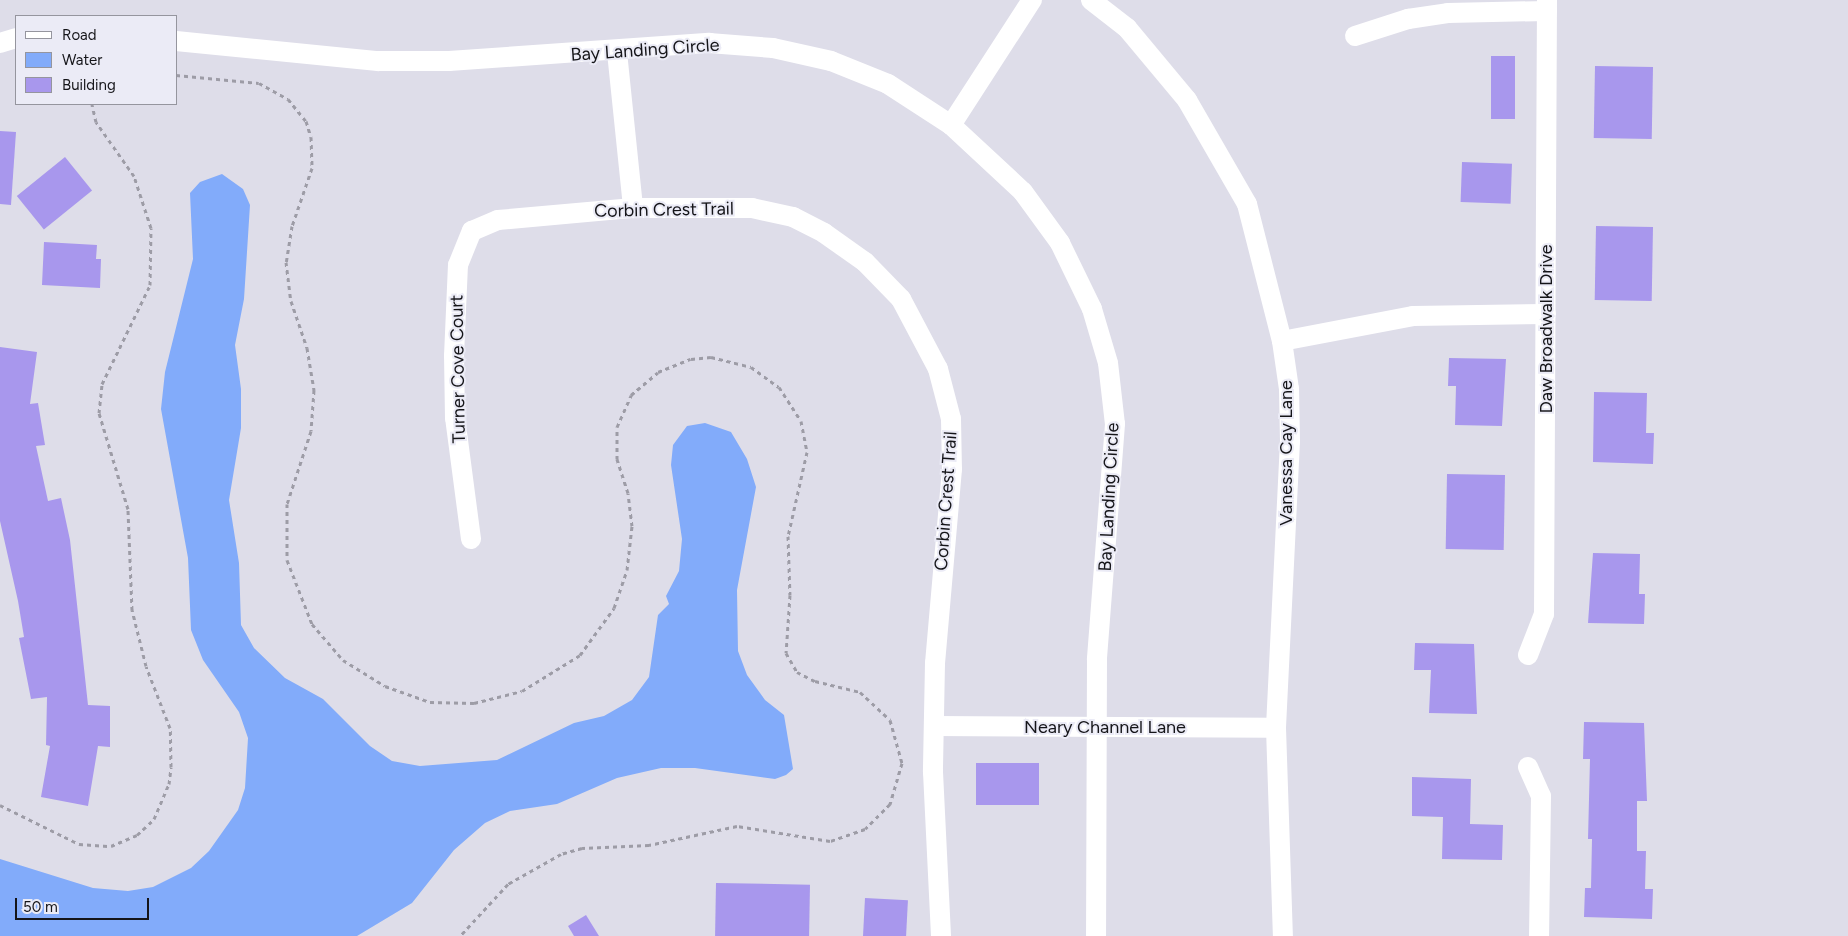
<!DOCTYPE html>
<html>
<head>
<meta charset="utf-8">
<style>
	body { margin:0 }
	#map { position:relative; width:1848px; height:936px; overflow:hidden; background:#dedde9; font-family:Figtree,sans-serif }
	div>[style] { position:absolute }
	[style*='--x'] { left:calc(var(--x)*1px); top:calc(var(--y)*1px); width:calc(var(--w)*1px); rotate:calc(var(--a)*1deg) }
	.water>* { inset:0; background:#82abfa }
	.building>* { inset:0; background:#a897ed; transform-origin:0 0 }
	.path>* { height:3px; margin-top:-1.5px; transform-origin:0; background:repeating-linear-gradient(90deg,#9d9ca6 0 4px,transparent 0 8px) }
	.minor>* { height:20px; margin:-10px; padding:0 10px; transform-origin:10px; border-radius:10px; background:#fff }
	span { translate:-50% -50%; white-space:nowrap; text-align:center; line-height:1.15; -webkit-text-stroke:4px #ebebf6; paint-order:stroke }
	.street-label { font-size:18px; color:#151519 }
	.legend { position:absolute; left:15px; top:15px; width:162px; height:90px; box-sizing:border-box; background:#ebebf6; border:1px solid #95959e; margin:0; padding:6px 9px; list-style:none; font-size:15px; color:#151519 }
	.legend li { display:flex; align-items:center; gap:10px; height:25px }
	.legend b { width:25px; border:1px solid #95959e }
	.scale { position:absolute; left:15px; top:898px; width:134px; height:22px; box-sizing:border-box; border:2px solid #151519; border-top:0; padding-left:6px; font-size:15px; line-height:18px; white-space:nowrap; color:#151519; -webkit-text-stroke:4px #ebebf6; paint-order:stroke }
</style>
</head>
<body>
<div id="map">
	<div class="water">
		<i style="clip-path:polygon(222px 174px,243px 189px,250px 205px,244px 299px,235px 345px,241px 389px,241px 428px,229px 500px,239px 563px,241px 625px,254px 648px,285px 678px,323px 699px,370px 746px,392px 761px,420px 766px,497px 760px,574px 723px,604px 716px,632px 700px,649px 677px,658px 615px,669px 604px,666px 596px,679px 571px,682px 539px,671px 465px,673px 445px,687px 426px,705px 423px,731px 432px,747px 459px,756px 487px,737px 590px,738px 651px,747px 675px,765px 700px,784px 715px,793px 769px,786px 775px,775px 779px,695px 768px,661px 768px,617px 778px,557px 804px,510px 811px,485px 823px,454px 850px,412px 903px,357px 936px,0 936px,0 859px,93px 888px,128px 891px,153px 887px,191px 868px,209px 851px,238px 810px,245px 788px,248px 738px,239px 712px,203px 660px,191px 630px,188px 558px,161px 409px,165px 372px,193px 259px,190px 193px,200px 182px)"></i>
	</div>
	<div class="building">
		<i style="left:1491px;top:56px;width:24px;height:63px"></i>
		<i style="left:1595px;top:66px;width:58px;height:72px;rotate:1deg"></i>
		<i style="clip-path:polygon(0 131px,16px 132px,11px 205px,0 204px)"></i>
		<i style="left:65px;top:157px;width:43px;height:62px;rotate:51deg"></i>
		<i style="left:1462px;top:162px;width:50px;height:40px;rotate:2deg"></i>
		<i style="left:1596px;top:226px;width:57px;height:74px;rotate:1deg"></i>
		<i style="clip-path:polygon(44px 242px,97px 245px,96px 259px,101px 259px,100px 288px,42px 285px)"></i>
		<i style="clip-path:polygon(0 347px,37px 352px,30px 404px,38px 403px,45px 445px,36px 446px,48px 501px,61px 498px,70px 540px,88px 705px,110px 706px,110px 747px,98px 746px,88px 806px,41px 797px,50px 746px,46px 745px,47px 697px,31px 699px,19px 638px,24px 637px,18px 601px,0 521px)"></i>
		<i style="clip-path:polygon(1449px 358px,1506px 359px,1502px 426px,1455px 425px,1456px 386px,1448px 386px)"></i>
		<i style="clip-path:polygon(1594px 392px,1647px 393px,1646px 433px,1654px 433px,1653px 464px,1593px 462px)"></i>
		<i style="left:1447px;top:474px;width:58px;height:75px;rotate:1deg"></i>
		<i style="clip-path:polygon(1593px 553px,1640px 554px,1639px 594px,1645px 594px,1644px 624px,1588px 623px)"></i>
		<i style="clip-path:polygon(1415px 643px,1474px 644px,1477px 714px,1429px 713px,1431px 670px,1414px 670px)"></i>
		<i style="clip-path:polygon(1584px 722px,1644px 723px,1647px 801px,1637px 801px,1637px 851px,1646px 851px,1645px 889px,1653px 889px,1652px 919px,1584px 917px,1585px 888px,1591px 888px,1592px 839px,1588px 839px,1590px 759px,1583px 759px)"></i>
		<i style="left:976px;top:763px;width:63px;height:42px"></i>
		<i style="clip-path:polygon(1412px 777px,1471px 779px,1470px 824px,1503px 825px,1502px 860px,1442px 859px,1443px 817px,1412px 816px)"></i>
		<i style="left:716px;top:883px;width:94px;height:53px;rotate:1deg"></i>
		<i style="left:865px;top:898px;width:43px;height:38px;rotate:3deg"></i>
		<i style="clip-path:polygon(586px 915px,599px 936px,574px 936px,568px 926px)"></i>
	</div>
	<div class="path">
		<i style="--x:176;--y:75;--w:83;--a:5.5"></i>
		<i style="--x:259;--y:83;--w:33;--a:29"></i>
		<i style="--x:288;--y:99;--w:28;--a:51"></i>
		<i style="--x:306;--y:121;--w:17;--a:73"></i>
		<i style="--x:311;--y:137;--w:31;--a:88"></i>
		<i style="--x:312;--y:168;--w:61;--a:109"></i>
		<i style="--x:292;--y:226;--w:36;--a:99"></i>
		<i style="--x:286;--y:262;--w:39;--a:83"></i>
		<i style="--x:291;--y:301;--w:50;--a:71.2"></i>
		<i style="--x:307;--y:348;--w:43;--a:80.5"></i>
		<i style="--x:314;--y:390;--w:41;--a:94.2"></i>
		<i style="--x:311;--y:431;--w:77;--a:108.2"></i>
		<i style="--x:287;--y:504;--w:56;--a:90"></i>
		<i style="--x:287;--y:560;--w:69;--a:68.7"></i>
		<i style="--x:312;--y:624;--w:48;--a:49.3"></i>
		<i style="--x:343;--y:660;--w:49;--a:31.8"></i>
		<i style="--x:385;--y:686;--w:48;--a:19.6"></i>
		<i style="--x:430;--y:702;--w:44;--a:1.3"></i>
		<i style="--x:474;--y:703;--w:49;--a:-14"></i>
		<i style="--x:522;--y:691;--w:68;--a:-31.8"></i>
		<i style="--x:580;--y:655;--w:58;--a:-54.1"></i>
		<i style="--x:614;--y:608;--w:40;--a:-71.1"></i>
		<i style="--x:627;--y:570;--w:44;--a:-83.5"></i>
		<i style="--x:632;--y:526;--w:33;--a:-97"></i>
		<i style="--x:628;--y:493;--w:36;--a:-108"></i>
		<i style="--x:617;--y:459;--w:32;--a:-90"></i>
		<i style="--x:617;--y:427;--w:35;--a:-66"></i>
		<i style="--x:631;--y:395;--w:35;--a:-40"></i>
		<i style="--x:658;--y:372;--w:35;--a:-22"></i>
		<i style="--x:691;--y:359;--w:20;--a:-6"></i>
		<i style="--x:711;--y:357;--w:41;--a:14"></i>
		<i style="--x:751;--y:367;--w:34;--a:36"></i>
		<i style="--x:779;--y:387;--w:40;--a:57.1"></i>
		<i style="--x:801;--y:421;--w:32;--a:79"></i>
		<i style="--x:807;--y:452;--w:86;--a:102.7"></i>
		<i style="--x:788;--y:536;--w:59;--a:88.1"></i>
		<i style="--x:790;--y:595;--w:58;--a:93.9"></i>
		<i style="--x:786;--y:653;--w:22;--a:60"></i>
		<i style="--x:797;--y:672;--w:20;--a:27"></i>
		<i style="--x:815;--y:681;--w:46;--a:13.7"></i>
		<i style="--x:860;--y:692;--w:41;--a:43"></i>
		<i style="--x:890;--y:720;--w:45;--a:74.4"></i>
		<i style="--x:902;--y:763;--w:43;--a:106.3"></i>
		<i style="--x:890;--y:804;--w:35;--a:135"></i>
		<i style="--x:865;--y:829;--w:37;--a:161"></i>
		<i style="--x:830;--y:841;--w:94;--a:-170.8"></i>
		<i style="--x:737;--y:826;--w:90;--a:167.8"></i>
		<i style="--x:649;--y:845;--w:67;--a:177.4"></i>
		<i style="--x:582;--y:848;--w:22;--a:164"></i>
		<i style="--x:561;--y:854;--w:61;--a:150.5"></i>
		<i style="--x:508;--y:884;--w:71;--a:132.7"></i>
		<i style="--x:0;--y:805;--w:88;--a:26.3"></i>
		<i style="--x:79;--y:844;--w:32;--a:4"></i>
		<i style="--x:111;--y:846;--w:28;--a:-23"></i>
		<i style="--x:137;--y:835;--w:23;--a:-43"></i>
		<i style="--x:154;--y:819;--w:38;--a:-67"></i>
		<i style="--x:169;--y:784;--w:17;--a:-83"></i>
		<i style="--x:171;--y:767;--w:39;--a:-91"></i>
		<i style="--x:170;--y:728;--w:66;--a:-111.2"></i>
		<i style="--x:146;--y:666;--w:58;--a:-104"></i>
		<i style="--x:132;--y:610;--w:101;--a:-92.3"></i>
		<i style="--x:128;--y:509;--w:100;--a:-106.8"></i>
		<i style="--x:99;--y:413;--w:29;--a:-84"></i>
		<i style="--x:102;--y:384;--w:110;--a:-64.1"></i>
		<i style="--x:150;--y:285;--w:57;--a:-89"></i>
		<i style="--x:151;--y:228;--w:55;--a:-108.1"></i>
		<i style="--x:134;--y:176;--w:66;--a:-125.1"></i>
		<i style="--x:96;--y:122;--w:18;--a:-103"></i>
	</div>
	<div class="minor">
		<i style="--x:1091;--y:0;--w:46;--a:37.9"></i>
		<i style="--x:1127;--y:28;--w:94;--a:50.2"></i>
		<i style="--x:1187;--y:100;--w:120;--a:60"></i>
		<i style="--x:1247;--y:204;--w:141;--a:75.7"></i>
		<i style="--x:1282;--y:341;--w:49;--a:81.7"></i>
		<i style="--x:1289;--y:389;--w:52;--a:88.9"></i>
		<i style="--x:1290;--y:441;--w:287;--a:92.8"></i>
		<i style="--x:1276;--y:728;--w:208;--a:88.1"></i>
		<i style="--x:1355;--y:36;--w:56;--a:-17.8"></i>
		<i style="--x:1408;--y:19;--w:40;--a:-8.5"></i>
		<i style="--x:1448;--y:13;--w:99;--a:-1.2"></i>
		<i style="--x:176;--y:41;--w:203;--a:5.7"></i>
		<i style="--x:378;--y:61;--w:71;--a:0"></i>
		<i style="--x:449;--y:61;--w:261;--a:-4"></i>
		<i style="--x:709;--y:43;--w:64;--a:4.5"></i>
		<i style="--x:773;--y:48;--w:59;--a:12.6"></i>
		<i style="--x:831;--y:61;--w:61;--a:22"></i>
		<i style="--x:888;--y:84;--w:75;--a:33.1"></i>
		<i style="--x:951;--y:125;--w:98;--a:42.9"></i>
		<i style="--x:1023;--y:192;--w:63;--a:54"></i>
		<i style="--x:1060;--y:243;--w:73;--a:64.1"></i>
		<i style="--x:1092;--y:309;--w:56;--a:73.5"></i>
		<i style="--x:1108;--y:363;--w:61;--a:83.5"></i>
		<i style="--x:1115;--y:424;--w:236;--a:94.4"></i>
		<i style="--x:1097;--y:659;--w:277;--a:90.2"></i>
		<i style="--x:0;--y:43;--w:17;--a:-17"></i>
		<i style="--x:617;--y:52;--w:157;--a:84.1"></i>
		<i style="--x:951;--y:125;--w:149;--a:-57.1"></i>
		<i style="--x:1282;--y:341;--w:133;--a:-10.8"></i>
		<i style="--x:1413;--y:316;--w:133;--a:-0.9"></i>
		<i style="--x:471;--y:539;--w:122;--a:-97.5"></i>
		<i style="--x:455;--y:418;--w:62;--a:-90.9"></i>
		<i style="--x:454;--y:356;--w:91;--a:-87.5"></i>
		<i style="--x:458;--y:265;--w:37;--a:-68"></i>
		<i style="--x:472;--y:231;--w:28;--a:-23"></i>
		<i style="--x:498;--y:220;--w:136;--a:-5.1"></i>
		<i style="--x:633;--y:208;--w:119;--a:0"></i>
		<i style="--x:752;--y:208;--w:42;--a:12.4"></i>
		<i style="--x:793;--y:217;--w:35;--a:27"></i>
		<i style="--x:824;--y:233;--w:50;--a:35.3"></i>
		<i style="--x:865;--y:262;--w:52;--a:45.8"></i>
		<i style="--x:901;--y:299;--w:79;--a:62.1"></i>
		<i style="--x:938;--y:369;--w:52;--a:75.4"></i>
		<i style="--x:951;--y:419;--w:50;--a:88.9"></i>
		<i style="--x:952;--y:469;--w:195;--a:95"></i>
		<i style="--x:935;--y:663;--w:109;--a:91.1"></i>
		<i style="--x:933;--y:772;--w:164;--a:87.2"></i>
		<i style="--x:1528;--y:655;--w:44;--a:-68.7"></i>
		<i style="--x:1544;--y:614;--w:614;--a:-89.72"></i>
		<i style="--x:934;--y:726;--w:342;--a:0.3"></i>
		<i style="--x:1528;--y:767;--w:32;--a:66"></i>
		<i style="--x:1541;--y:796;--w:140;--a:90.8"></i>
	</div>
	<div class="street-label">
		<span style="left:645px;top:50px;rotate:-4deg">Bay Landing Circle</span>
		<span style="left:664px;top:210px;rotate:-1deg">Corbin Crest Trail</span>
		<span style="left:1546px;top:329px;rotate:-90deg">Daw Broadwalk Drive</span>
		<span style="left:458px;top:369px;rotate:-91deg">Turner Cove Court</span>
		<span style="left:1286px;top:453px;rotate:-90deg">Vanessa Cay Lane</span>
		<span style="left:1109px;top:497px;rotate:-87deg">Bay Landing Circle</span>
		<span style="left:946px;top:501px;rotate:-86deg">Corbin Crest Trail</span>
		<span style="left:1105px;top:727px">Neary Channel Lane</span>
	</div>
	<ul class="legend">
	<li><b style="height:6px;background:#fff"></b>Road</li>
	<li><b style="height:14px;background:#82abfa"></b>Water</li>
	<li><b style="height:14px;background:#a897ed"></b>Building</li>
	</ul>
	<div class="scale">50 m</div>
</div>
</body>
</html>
